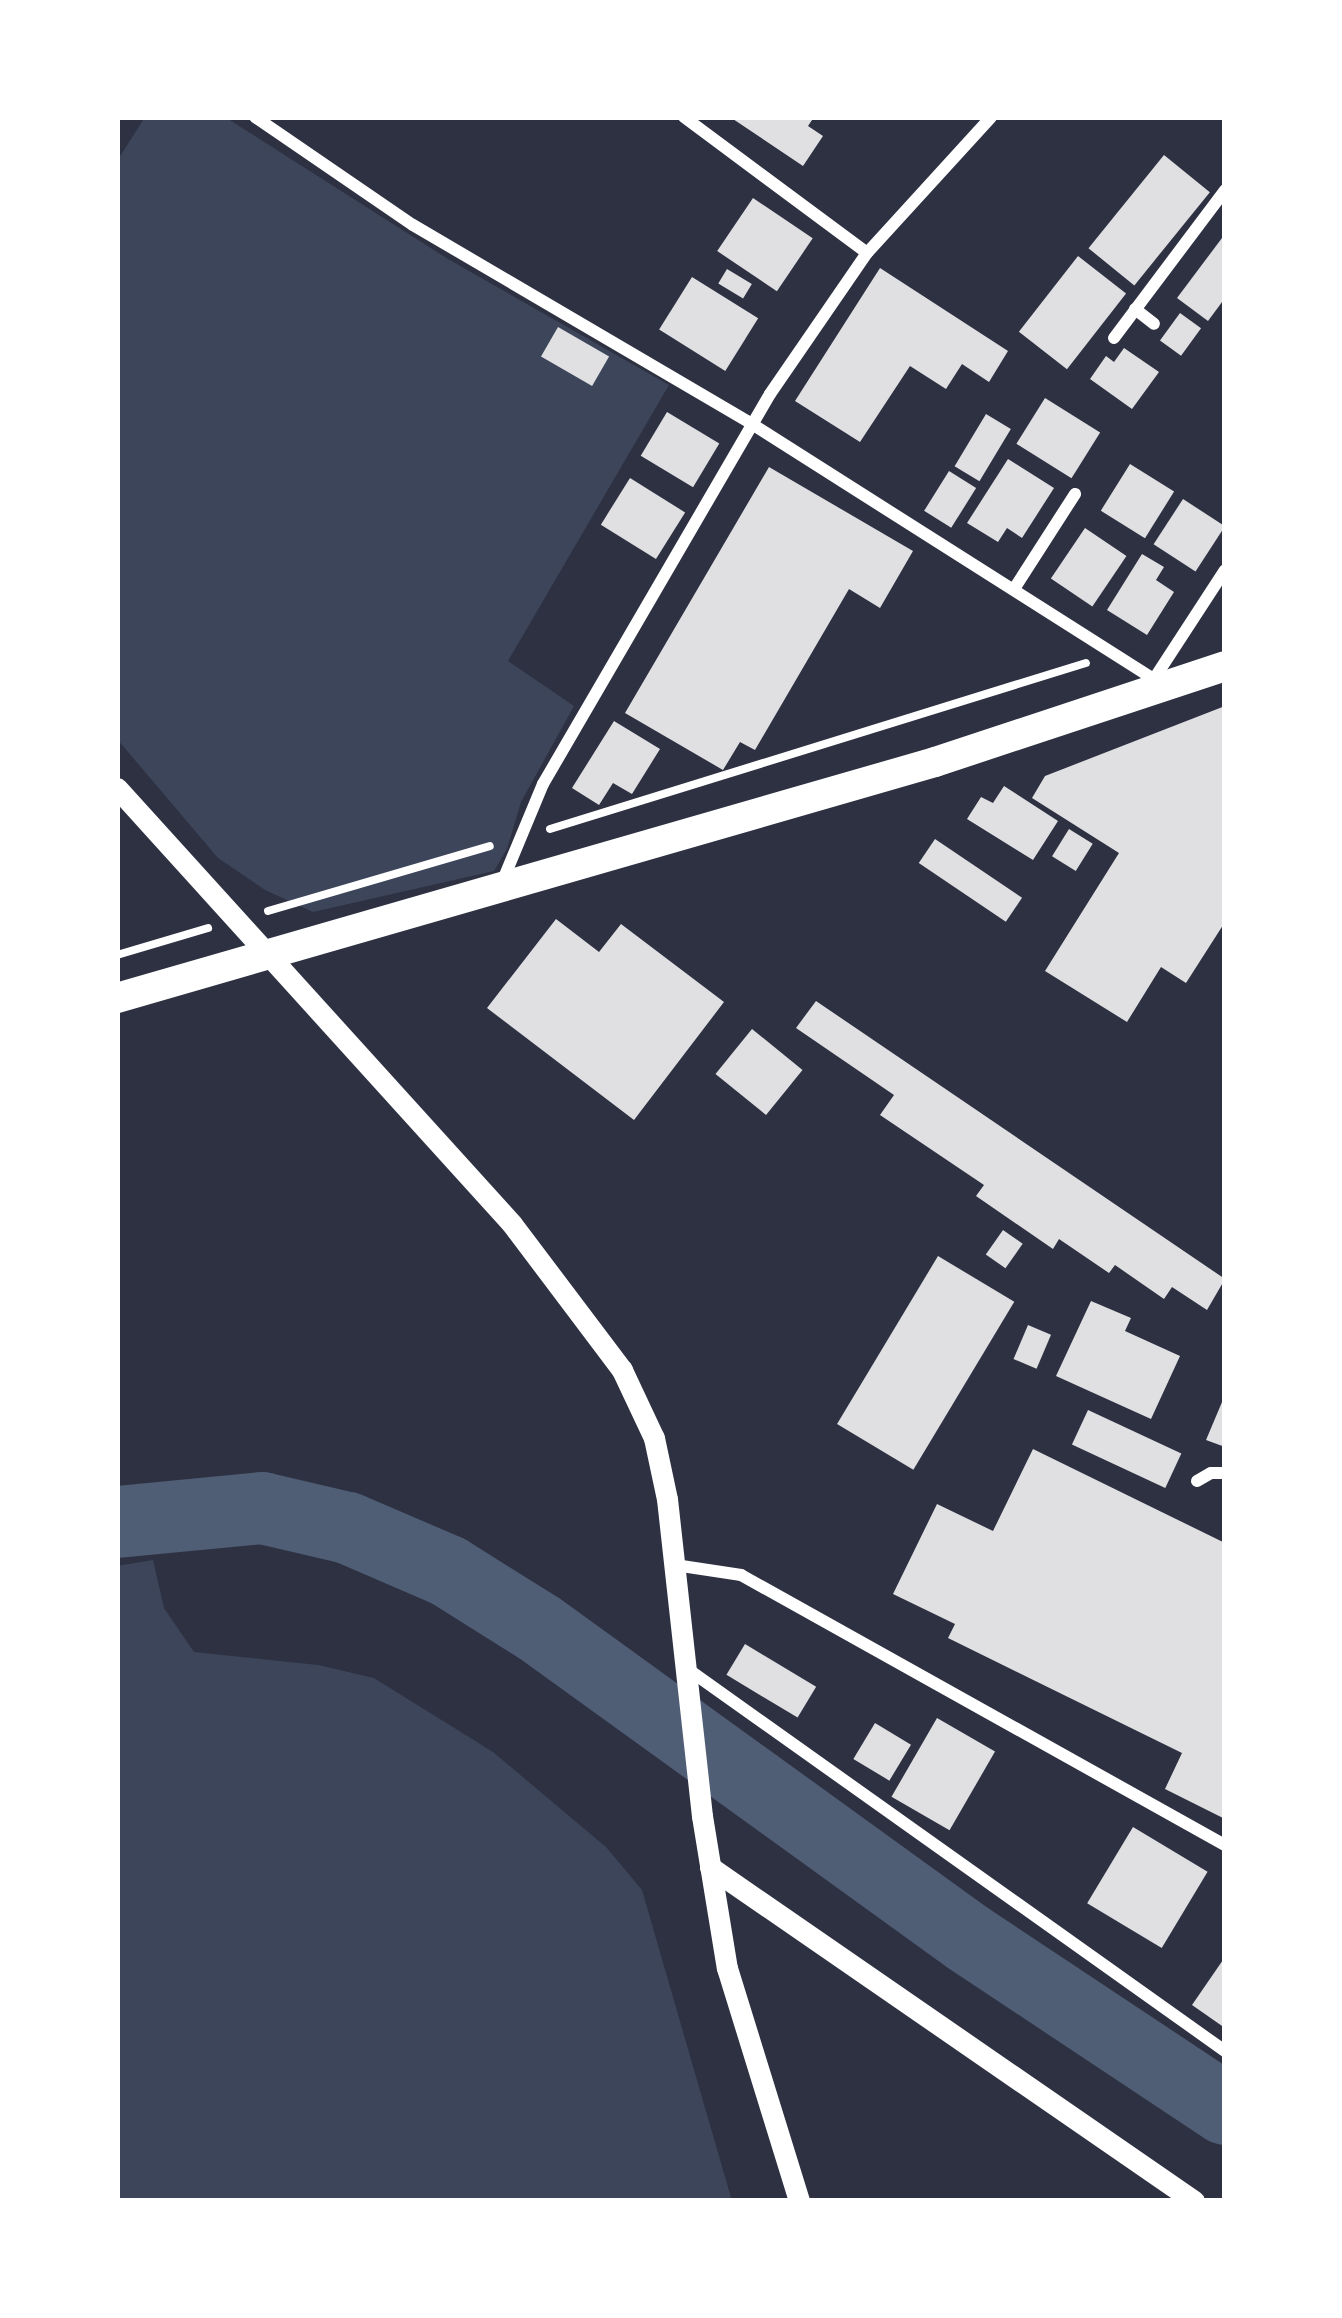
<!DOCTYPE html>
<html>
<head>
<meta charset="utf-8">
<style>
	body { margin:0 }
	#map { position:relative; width:1342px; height:2318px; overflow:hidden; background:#2d3142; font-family:"PT Sans Narrow",sans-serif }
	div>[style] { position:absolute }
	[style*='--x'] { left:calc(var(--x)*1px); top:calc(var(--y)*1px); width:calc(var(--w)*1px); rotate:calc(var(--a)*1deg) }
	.green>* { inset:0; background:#3c4559 }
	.river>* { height:72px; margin:-36px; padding:0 36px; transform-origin:36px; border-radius:36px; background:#4f5d75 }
	.building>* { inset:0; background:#e0e0e3; transform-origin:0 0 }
	.path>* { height:8px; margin:-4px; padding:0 4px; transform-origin:4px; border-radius:4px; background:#fff }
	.minor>* { height:12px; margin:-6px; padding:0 6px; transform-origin:6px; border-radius:6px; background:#fff }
	.tertiary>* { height:21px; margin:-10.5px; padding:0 10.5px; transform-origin:10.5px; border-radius:10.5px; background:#fff }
	.primary>* { height:30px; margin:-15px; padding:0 15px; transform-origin:15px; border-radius:15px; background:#fff }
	span { translate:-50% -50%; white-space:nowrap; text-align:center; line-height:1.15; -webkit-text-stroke:12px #fff; paint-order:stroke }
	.frame { position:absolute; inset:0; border:120px solid #fff; pointer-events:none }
</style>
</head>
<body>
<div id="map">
	<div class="green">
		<i style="clip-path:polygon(145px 117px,225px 117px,448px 259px,669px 385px,508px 661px,574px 706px,521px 802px,507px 849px,494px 871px,313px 912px,265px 890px,218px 858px,117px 739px,117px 161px)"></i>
		<i style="clip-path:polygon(153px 1560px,164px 1608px,194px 1652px,318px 1665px,374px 1678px,493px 1752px,606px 1847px,642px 1890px,732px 2201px,117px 2201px,117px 1566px)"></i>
	</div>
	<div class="river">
		<i style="--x:117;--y:1522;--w:146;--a:-5.5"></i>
		<i style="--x:262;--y:1508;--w:88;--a:13.1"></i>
		<i style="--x:348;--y:1528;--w:109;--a:23.3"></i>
		<i style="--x:448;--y:1571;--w:107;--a:32.1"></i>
		<i style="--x:539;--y:1628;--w:529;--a:35.85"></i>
		<i style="--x:968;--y:1938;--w:309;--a:33.6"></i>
	</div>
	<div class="building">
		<i style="clip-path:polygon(730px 117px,814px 117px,808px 126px,823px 136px,803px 166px)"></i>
		<i style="left:1164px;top:155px;width:59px;height:120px;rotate:39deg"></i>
		<i style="left:753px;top:198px;width:72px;height:64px;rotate:34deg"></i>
		<i style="clip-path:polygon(1225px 234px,1225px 298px,1208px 321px,1177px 298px)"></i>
		<i style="left:1078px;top:256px;width:61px;height:96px;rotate:38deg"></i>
		<i style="clip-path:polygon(880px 268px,1008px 351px,989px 382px,962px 364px,946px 389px,910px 366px,860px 442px,795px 401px)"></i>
		<i style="left:727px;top:269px;width:29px;height:17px;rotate:31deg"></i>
		<i style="left:692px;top:277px;width:78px;height:62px;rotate:32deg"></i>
		<i style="left:1180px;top:313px;width:26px;height:34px;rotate:36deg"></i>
		<i style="left:558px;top:327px;width:59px;height:34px;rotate:30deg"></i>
		<i style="clip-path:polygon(1124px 348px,1159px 372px,1132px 409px,1090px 379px,1106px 356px,1114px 362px)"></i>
		<i style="left:1045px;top:398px;width:65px;height:54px;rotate:32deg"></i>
		<i style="left:667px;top:412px;width:61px;height:51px;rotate:31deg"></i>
		<i style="left:986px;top:414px;width:29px;height:61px;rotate:31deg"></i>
		<i style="clip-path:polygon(1008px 459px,1054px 488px,1022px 538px,1007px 528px,998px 542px,967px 523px)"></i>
		<i style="left:1130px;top:464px;width:52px;height:55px;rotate:32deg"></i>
		<i style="clip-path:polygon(769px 467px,913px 551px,880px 608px,849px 589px,755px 750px,740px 742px,723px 770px,625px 713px)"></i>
		<i style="left:949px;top:471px;width:32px;height:47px;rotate:32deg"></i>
		<i style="left:630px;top:478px;width:65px;height:55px;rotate:32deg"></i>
		<i style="left:1183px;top:499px;width:50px;height:54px;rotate:33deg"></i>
		<i style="left:1085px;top:528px;width:50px;height:61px;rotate:34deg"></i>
		<i style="clip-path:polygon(1142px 554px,1164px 567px,1156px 580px,1174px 592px,1147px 635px,1107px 610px)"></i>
		<i style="clip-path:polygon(1225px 706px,1225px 922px,1186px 983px,1161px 967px,1127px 1022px,1045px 971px,1119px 853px,1032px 798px,1045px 776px)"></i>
		<i style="clip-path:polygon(614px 721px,660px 749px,632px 794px,613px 783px,599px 805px,572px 788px)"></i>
		<i style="clip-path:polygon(1004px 786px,1058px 821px,1033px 860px,967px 819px,981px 797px,993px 803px)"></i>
		<i style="left:1069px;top:829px;width:28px;height:32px;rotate:32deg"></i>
		<i style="left:935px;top:839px;width:105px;height:29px;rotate:34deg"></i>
		<i style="clip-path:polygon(556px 919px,599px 952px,621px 924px,724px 1002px,634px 1120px,487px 1008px)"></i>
		<i style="clip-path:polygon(816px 1001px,1225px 1279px,1207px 1310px,1172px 1287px,1164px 1299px,1115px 1265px,1109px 1273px,1059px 1239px,1053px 1249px,976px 1196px,984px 1185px,880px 1115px,894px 1095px,796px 1028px)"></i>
		<i style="left:752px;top:1029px;width:65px;height:58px;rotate:39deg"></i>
		<i style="left:1003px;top:1230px;width:24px;height:30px;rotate:35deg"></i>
		<i style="left:938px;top:1256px;width:89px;height:196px;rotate:31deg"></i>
		<i style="clip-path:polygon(1091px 1301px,1131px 1318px,1125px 1331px,1180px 1356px,1151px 1419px,1056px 1376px)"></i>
		<i style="left:1028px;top:1325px;width:25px;height:37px;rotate:23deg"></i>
		<i style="clip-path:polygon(1225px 1395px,1225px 1447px,1206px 1440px)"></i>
		<i style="left:1088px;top:1410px;width:103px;height:38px;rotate:25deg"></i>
		<i style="clip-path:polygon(1033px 1449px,1225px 1543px,1225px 1819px,1165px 1789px,1182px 1753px,948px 1638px,955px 1624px,893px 1594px,937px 1504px,993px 1531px)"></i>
		<i style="left:745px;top:1644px;width:83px;height:36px;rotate:31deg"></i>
		<i style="left:937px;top:1718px;width:67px;height:91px;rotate:30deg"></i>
		<i style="left:875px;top:1723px;width:42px;height:42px;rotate:31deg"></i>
		<i style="left:1133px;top:1827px;width:87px;height:89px;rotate:31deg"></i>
		<i style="clip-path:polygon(1225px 1957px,1225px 2028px,1192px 2005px)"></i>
	</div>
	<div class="path">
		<i style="--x:550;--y:829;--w:561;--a:-17.21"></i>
		<i style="--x:268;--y:911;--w:231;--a:-16.3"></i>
		<i style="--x:117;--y:955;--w:95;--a:-16.5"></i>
	</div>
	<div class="minor">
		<i style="--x:255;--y:117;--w:191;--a:34.4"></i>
		<i style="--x:413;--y:225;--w:397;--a:30.4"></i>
		<i style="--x:755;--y:426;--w:481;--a:32.4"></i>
		<i style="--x:684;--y:117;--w:228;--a:36.6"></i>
		<i style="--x:1135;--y:309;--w:24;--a:38"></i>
		<i style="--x:1114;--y:338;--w:185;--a:-53.1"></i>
		<i style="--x:1014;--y:589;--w:113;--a:-57.3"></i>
		<i style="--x:1154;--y:679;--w:130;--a:-56.9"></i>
		<i style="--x:503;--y:880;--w:104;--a:-67.4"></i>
		<i style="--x:543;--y:784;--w:451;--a:-59.8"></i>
		<i style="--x:770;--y:394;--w:171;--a:-55.5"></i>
		<i style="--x:867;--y:253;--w:184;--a:-47.6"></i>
		<i style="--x:1197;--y:1481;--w:16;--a:-30"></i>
		<i style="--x:1211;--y:1473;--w:14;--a:0"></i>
		<i style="--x:675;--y:1565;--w:67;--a:8.6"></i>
		<i style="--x:741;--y:1575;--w:554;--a:29.16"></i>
		<i style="--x:689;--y:1670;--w:658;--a:35.41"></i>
	</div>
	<div class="tertiary">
		<i style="--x:117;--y:788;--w:588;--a:47.82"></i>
		<i style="--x:512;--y:1224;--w:183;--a:53"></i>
		<i style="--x:622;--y:1370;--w:75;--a:64.8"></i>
		<i style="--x:654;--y:1438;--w:62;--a:78"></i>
		<i style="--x:667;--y:1499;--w:319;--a:83.7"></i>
		<i style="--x:702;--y:1816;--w:154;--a:80.7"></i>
		<i style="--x:727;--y:1968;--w:244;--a:72.8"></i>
		<i style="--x:710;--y:1867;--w:588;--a:34.61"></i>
	</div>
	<div class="primary">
		<i style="--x:117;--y:998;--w:851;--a:-16.09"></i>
		<i style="--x:935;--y:762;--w:305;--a:-18.3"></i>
	</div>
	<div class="frame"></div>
</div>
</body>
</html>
